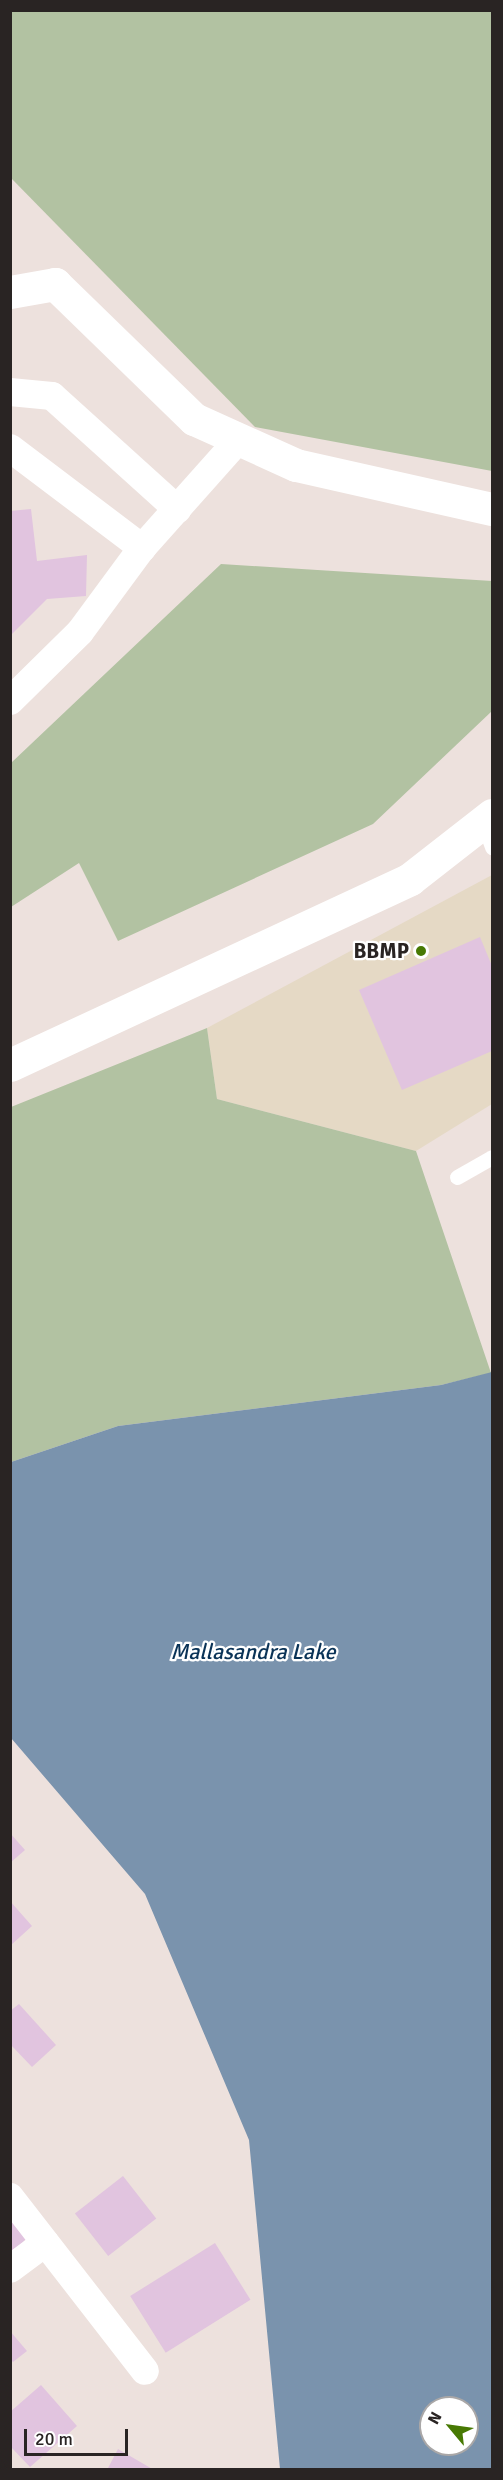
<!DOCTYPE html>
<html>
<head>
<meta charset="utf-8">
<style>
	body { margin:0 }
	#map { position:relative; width:503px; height:2480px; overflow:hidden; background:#ede1dd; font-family:Signika,sans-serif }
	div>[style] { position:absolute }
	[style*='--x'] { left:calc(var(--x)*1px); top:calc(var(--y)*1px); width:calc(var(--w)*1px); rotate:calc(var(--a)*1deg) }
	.commercial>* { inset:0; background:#e5d9c5 }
	.green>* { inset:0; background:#b2c2a2 }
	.water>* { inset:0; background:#7a93ad }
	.building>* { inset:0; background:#e1c4df; transform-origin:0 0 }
	.lane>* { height:15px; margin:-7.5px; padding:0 7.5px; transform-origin:7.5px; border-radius:7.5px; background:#fff }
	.street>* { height:28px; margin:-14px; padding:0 14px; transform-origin:14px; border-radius:14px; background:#fff }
	.secondary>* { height:33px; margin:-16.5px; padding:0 16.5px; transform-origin:16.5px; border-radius:16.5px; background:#fff }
	.dots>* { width:16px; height:16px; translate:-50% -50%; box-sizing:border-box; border:3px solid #fff; border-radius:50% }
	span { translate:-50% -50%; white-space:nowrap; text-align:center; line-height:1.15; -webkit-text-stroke:4.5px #fff; paint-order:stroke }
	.poi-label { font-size:21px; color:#292423; font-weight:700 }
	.right { translate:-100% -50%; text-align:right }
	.water-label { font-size:22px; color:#0a3357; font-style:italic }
	.frame { position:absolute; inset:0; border:12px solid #292423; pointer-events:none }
	.north { position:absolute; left:419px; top:2396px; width:60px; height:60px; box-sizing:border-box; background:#fff; border:2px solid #a9a7a7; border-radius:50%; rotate:299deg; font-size:16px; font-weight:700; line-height:24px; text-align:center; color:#292423 }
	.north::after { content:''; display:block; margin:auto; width:21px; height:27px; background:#477903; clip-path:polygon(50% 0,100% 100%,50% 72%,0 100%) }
	.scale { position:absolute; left:24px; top:2429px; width:104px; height:27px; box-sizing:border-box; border:3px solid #292423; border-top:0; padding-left:8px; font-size:18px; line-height:21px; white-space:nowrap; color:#292423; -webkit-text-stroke:4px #fff; paint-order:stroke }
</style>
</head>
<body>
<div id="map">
	<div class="commercial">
		<i style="clip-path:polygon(492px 875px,492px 1104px,416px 1151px,217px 1099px,207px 1028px)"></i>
	</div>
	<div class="green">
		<i style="clip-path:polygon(10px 11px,492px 11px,492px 471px,255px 427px,11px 178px)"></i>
		<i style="clip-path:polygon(221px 564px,492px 581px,492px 711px,373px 824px,118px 941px,79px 863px,11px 907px,11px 763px)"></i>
		<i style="clip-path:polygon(207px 1028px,217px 1099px,416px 1151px,491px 1373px,441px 1385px,118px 1426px,11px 1462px,11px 1107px)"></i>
	</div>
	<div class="water">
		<i style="clip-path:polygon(evenodd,492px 1372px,492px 2469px,280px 2469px,249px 2140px,145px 1894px,11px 1738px,11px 1462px,118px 1426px,441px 1385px,492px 1372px,431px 2408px,467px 2408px,467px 2444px,431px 2444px,431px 2408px)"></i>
	</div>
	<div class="building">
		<i style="clip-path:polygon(31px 509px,37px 561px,87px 555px,86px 596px,47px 599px,10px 636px,10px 511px)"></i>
		<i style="clip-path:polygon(480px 937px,492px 966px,492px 1051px,402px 1090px,359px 990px)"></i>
		<i style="clip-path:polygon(10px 1833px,25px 1850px,10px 1863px)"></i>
		<i style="clip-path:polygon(10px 1901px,32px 1926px,10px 1946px)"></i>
		<i style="clip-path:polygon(19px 2004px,56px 2045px,32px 2067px,10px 2044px,10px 2011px)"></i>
		<i style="left:123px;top:2176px;width:54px;height:61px;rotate:52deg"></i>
		<i style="clip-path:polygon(10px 2208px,34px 2231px,10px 2255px)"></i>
		<i style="left:215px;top:2243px;width:67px;height:100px;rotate:58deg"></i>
		<i style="clip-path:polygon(10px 2331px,27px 2351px,13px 2362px,10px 2359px)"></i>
		<i style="clip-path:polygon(41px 2385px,77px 2426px,30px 2467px,10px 2446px,10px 2412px)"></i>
		<i style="clip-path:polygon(118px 2449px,154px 2470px,107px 2470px)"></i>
	</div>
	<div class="lane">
		<i style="--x:483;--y:822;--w:27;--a:70"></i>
		<i style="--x:457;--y:1177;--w:40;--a:-29.7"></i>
	</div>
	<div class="street">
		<i style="--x:10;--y:392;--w:42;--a:5.4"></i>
		<i style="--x:52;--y:396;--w:169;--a:42.1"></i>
		<i style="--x:10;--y:448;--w:166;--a:37.1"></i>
		<i style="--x:10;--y:701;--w:98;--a:-44.6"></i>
		<i style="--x:80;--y:632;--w:104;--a:-53.6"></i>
		<i style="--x:142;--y:548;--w:146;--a:-48.3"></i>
		<i style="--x:10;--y:2197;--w:220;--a:52.2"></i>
		<i style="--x:10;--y:2269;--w:44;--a:-36.6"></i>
	</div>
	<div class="secondary">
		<i style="--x:10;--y:292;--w:46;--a:-10.1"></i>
		<i style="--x:55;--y:284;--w:194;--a:44.2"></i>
		<i style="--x:194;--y:419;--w:112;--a:24.3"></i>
		<i style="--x:296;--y:465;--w:201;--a:12.7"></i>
		<i style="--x:10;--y:1065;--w:441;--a:-24.9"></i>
		<i style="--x:410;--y:879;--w:104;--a:-38"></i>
	</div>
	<div class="dots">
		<i style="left:421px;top:951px;background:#477903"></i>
	</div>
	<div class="poi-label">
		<span class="right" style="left:409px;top:951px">BBMP</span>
	</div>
	<div class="water-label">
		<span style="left:253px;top:1652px">Mallasandra Lake</span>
	</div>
	<div class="frame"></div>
	<div class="north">N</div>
	<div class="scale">20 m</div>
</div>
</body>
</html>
